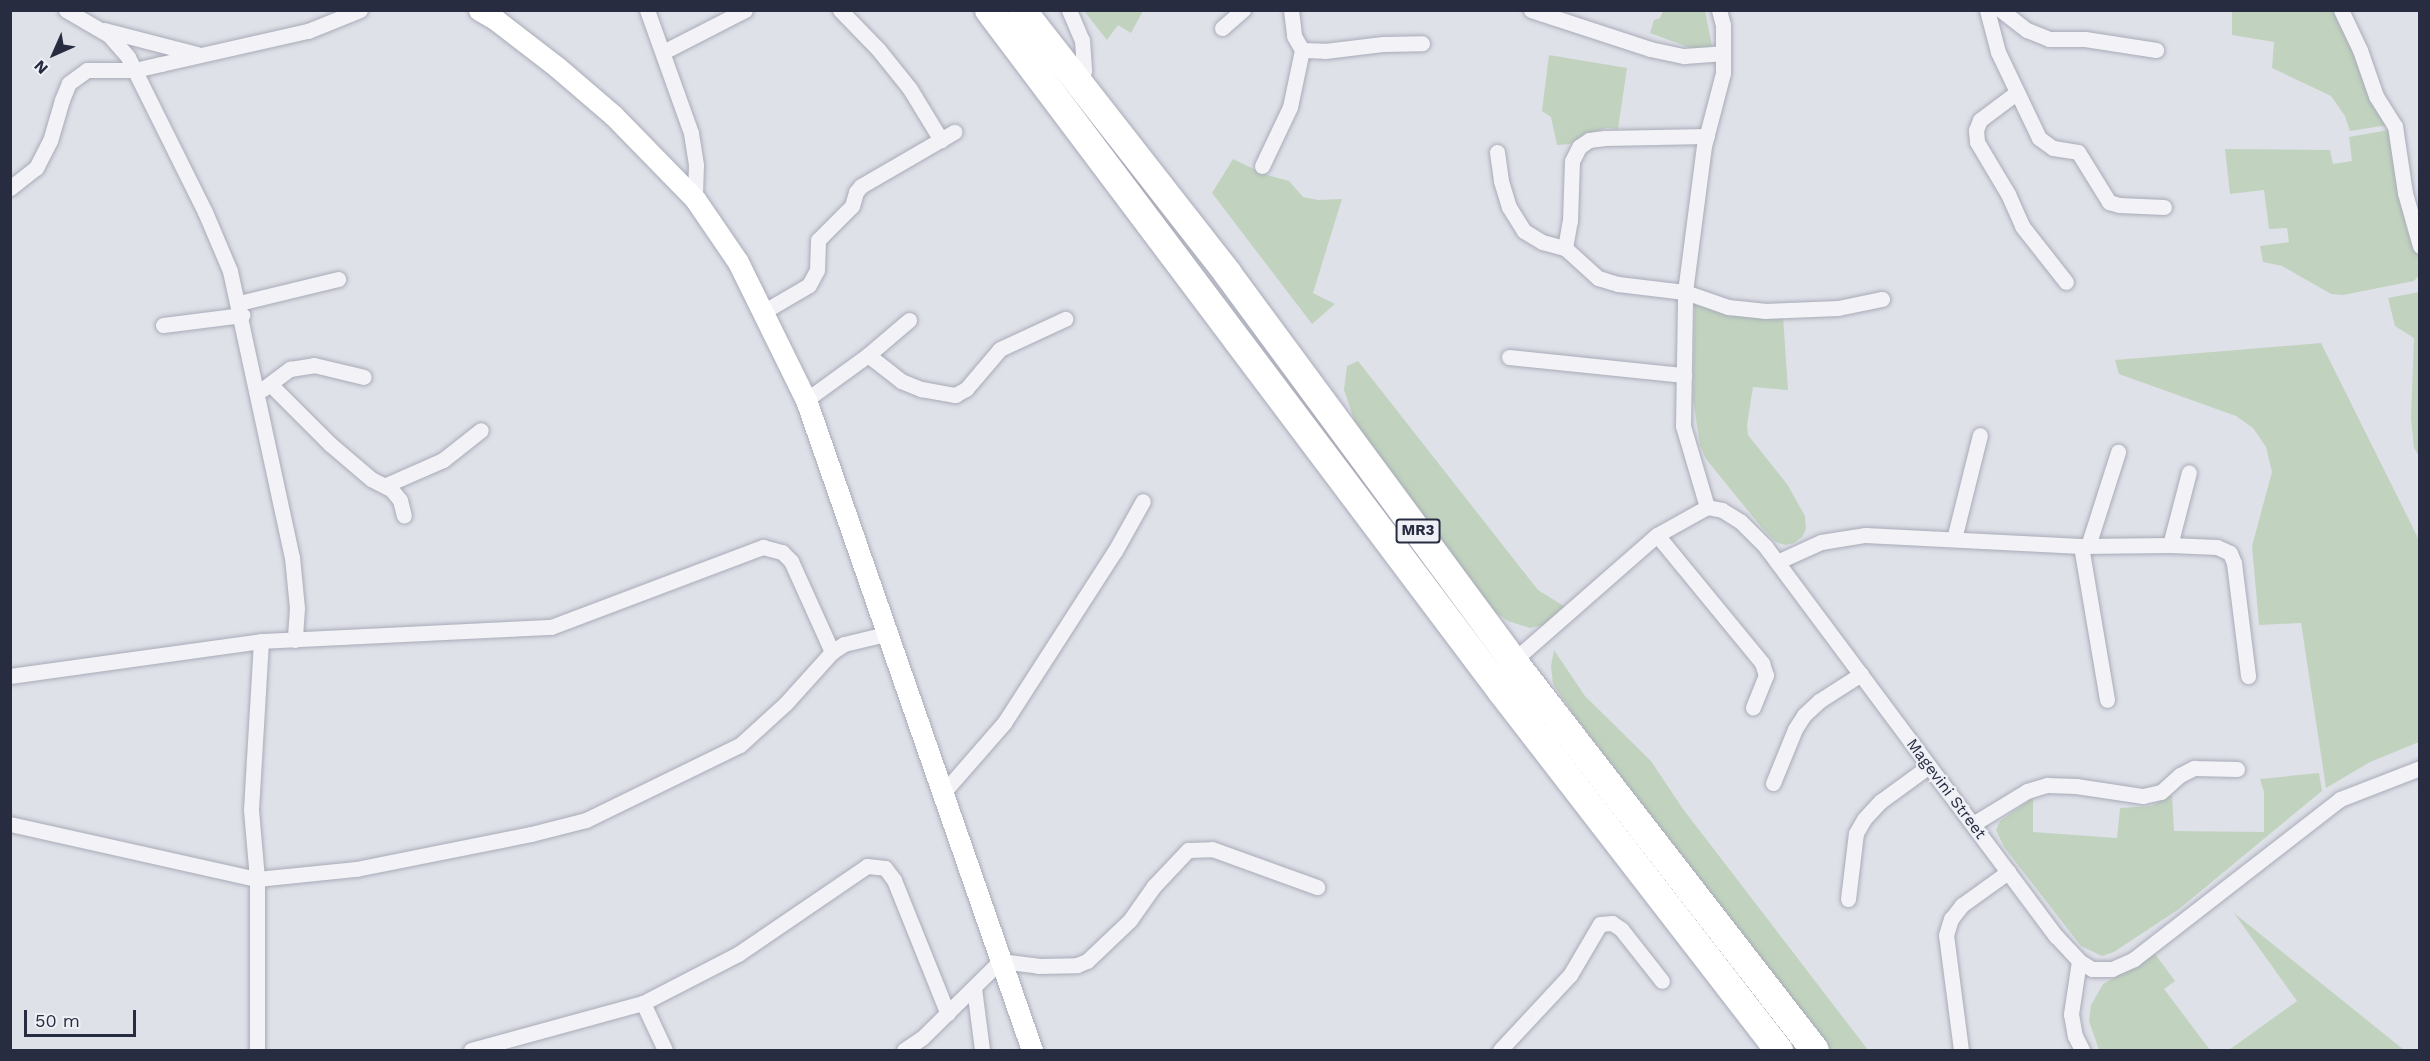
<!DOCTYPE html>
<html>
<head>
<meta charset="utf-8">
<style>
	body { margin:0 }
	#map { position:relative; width:2430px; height:1061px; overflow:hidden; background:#dfe1e9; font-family:"Work Sans",sans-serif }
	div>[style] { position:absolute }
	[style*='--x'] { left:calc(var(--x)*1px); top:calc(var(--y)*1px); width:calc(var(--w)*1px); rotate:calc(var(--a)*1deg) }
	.green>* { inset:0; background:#c1d3bf }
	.roads { filter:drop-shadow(0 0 2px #a8abb7) drop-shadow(0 0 2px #a8abb7) }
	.street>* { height:15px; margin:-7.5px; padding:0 7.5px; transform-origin:7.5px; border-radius:7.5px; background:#f2f2f7 }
	.secondary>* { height:21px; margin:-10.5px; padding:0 10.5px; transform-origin:10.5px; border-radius:10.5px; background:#fff }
	.highway>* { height:28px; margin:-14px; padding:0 14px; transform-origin:14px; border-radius:14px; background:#fff }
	span { translate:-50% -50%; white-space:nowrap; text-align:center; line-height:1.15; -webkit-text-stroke:5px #eef0f6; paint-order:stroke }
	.shield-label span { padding:2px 4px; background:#eef0f6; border:2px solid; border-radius:4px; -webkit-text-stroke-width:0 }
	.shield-label { font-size:15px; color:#272c41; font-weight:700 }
	.street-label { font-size:16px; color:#272c41 }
	.frame { position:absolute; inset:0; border:12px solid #272c41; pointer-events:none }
	.north { position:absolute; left:24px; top:24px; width:60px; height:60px; -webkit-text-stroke:4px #eef0f6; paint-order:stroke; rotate:225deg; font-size:16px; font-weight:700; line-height:24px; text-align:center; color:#272c41 }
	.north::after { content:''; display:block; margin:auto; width:21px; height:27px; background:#272c41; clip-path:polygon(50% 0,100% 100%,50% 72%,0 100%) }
	.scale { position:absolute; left:24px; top:1010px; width:112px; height:27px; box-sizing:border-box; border:3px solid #272c41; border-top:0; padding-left:8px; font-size:18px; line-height:21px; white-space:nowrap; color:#272c41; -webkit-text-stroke:4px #eef0f6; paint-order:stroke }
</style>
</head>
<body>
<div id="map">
	<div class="green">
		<i style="clip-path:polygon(1084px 11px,1143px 11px,1131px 33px,1118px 25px,1107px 40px)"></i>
		<i style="clip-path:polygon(1663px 11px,1705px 11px,1712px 46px,1696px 50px,1650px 33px,1654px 20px,1660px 18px)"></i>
		<i style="clip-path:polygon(2232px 11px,2335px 11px,2388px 125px,2350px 131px,2345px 116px,2331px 96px,2272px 68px,2274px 42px,2232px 35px)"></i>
		<i style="clip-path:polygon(1549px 55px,1627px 68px,1618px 129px,1607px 128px,1585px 134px,1570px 144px,1557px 145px,1551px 117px,1542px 111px)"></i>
		<i style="clip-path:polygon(2389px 130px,2407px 230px,2419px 258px,2420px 274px,2414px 281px,2343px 295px,2331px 294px,2282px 266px,2263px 262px,2260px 246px,2289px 242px,2287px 228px,2269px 229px,2264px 190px,2230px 194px,2225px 149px,2330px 150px,2333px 164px,2352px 161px,2349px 137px)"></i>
		<i style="clip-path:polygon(1233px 159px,1264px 174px,1289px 181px,1303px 197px,1318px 200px,1342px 199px,1313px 293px,1335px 304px,1312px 324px,1212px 193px)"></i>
		<i style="clip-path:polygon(2419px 292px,2420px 292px,2419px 456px,2414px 448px,2411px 418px,2414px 338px,2395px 326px,2388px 298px)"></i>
		<i style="clip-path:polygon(1695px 301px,1783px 316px,1788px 390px,1753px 387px,1747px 425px,1748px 435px,1787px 484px,1805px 516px,1806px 529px,1802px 537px,1794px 543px,1785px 545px,1776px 542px,1762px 528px,1706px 459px,1700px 445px,1693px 399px)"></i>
		<i style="clip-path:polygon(2321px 343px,2420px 542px,2419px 742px,2370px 762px,2326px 788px,2301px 623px,2259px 625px,2252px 546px,2272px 472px,2266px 447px,2253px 428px,2236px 416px,2119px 374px,2115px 360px)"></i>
		<i style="clip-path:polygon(1358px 361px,1538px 590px,1567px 608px,1548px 624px,1530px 628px,1508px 621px,1492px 610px,1356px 425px,1344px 390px,1347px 366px)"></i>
		<i style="clip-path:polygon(1554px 650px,1585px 696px,1651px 761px,1683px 809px,1868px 1050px,1830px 1050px,1574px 715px,1553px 684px,1551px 666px)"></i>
		<i style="clip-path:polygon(2319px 773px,2322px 791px,2317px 795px,2179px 909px,2114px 952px,2102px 956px,2081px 946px,2004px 847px,1996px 830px,2000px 821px,2033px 798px,2033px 832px,2117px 838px,2120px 808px,2151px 806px,2172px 795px,2174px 831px,2264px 832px,2264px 792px,2260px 779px)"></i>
		<i style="clip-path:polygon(2234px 913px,2404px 1050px,2229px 1050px,2297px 1001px)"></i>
		<i style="clip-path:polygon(2155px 954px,2175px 981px,2164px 989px,2210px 1050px,2099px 1050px,2089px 1021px,2091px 1005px,2103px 984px)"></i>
	</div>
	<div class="roads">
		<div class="street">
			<i style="--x:66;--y:10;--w:50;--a:30.2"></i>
			<i style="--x:109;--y:35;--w:29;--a:49"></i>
			<i style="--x:128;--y:57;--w:173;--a:63.6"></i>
			<i style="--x:205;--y:212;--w:64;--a:67"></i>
			<i style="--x:230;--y:271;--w:293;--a:77.8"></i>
			<i style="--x:292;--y:557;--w:51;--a:84.4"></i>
			<i style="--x:297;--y:608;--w:32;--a:94"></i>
			<i style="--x:647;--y:10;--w:131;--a:70.3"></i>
			<i style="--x:691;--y:133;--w:32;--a:81"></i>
			<i style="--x:696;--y:165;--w:34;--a:92"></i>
			<i style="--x:840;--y:10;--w:54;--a:45.7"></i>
			<i style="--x:878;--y:49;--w:51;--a:51.3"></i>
			<i style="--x:910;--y:89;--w:60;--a:58.7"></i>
			<i style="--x:1069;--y:10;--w:33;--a:67"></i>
			<i style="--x:1082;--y:40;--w:31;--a:86"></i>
			<i style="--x:1291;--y:10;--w:26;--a:83"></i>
			<i style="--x:1294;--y:36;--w:16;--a:60"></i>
			<i style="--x:1302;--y:50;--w:23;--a:2"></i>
			<i style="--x:1325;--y:51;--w:58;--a:-6.9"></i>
			<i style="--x:1383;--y:44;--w:39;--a:-1"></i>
			<i style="--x:1531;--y:10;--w:125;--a:18.1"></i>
			<i style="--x:1650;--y:49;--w:35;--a:12"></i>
			<i style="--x:1684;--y:56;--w:39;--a:-4"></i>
			<i style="--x:1987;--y:10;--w:43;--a:75.3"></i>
			<i style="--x:1998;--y:52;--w:95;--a:64.5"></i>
			<i style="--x:2039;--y:138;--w:17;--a:36"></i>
			<i style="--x:2053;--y:148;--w:25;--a:9"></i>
			<i style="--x:2078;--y:152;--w:59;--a:58.2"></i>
			<i style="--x:2109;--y:202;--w:10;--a:17"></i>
			<i style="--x:2119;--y:205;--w:45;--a:2.5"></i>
			<i style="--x:2001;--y:10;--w:33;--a:38"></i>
			<i style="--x:2027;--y:30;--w:24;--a:22"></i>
			<i style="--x:2049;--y:39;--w:36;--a:0"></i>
			<i style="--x:2085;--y:39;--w:72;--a:8.8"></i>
			<i style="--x:2341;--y:10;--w:44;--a:64.6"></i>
			<i style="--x:2360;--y:50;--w:49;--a:70.8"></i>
			<i style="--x:2376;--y:96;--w:36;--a:58"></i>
			<i style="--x:2395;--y:126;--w:68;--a:81.5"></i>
			<i style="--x:2405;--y:193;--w:55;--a:74.2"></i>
			<i style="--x:1222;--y:28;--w:28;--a:-41"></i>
			<i style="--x:104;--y:30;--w:96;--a:14.5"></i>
			<i style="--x:663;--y:52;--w:92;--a:-27.1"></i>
			<i style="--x:2016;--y:93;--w:45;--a:143.1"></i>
			<i style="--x:1980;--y:120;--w:11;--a:112"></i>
			<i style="--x:1976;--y:130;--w:12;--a:85"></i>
			<i style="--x:1977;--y:142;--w:61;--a:59.2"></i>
			<i style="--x:2008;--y:194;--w:35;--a:66"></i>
			<i style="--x:2022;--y:226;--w:71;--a:51.8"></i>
			<i style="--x:1497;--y:152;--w:29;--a:82"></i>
			<i style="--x:1501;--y:181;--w:27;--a:73"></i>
			<i style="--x:1509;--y:207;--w:28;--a:58"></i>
			<i style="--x:1524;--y:231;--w:21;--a:31"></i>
			<i style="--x:1542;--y:242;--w:24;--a:15"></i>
			<i style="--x:1565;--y:248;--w:45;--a:42.3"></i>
			<i style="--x:1598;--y:278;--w:21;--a:17"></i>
			<i style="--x:1618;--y:284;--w:67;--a:6.8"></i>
			<i style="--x:1685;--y:292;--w:46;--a:19.2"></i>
			<i style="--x:1728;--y:307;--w:36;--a:6"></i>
			<i style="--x:1764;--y:311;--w:74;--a:-2.3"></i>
			<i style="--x:1838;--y:308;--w:45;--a:-11.6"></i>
			<i style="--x:1262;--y:166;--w:65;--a:-64.6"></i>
			<i style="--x:1290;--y:107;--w:58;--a:-78.1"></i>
			<i style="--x:10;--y:188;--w:33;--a:-38"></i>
			<i style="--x:36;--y:168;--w:30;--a:-63"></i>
			<i style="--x:50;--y:141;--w:43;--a:-73.7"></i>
			<i style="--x:62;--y:100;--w:18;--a:-68"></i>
			<i style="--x:69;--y:83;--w:22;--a:-36"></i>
			<i style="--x:87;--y:70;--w:48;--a:0"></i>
			<i style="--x:135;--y:70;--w:27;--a:-13"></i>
			<i style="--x:161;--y:64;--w:151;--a:-12.7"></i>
			<i style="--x:308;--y:31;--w:56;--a:-22"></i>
			<i style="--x:1565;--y:248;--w:27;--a:-80"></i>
			<i style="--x:1570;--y:221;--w:60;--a:-88.1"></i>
			<i style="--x:1572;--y:161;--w:16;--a:-63"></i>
			<i style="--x:1579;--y:147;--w:12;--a:-35"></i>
			<i style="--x:1589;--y:140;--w:16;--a:-7"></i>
			<i style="--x:1605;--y:138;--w:102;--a:-1.1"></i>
			<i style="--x:239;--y:303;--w:102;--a:-13.6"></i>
			<i style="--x:763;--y:312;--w:53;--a:-30.4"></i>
			<i style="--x:809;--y:285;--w:17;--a:-62"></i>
			<i style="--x:817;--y:270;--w:30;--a:-88"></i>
			<i style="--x:818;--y:240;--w:48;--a:-45"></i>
			<i style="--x:852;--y:206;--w:15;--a:-74"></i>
			<i style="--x:856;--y:192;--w:8;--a:-50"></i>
			<i style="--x:861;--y:186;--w:108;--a:-30.1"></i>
			<i style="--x:163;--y:325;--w:80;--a:-7.2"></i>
			<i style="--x:868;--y:355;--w:42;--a:38.2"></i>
			<i style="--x:901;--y:381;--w:22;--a:22"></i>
			<i style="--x:921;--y:389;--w:35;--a:10"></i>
			<i style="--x:955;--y:395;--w:13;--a:-29"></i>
			<i style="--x:966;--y:389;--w:52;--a:-49.6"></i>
			<i style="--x:1000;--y:349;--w:72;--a:-24.8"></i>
			<i style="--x:1509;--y:357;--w:176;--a:5.9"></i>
			<i style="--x:270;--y:384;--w:85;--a:45"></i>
			<i style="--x:330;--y:444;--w:54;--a:40.5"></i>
			<i style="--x:371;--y:479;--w:22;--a:27"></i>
			<i style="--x:391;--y:489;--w:14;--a:51"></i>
			<i style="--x:400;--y:500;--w:16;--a:76"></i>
			<i style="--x:263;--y:389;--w:34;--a:-37"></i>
			<i style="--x:290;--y:369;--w:24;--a:-9"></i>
			<i style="--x:314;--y:365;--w:51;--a:13.5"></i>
			<i style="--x:806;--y:400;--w:77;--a:-36"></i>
			<i style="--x:868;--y:355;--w:54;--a:-40.5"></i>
			<i style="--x:386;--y:485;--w:62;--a:-23.7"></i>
			<i style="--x:443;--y:460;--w:48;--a:-38.3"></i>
			<i style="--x:1707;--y:507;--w:84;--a:-106.5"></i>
			<i style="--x:1683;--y:426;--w:134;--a:-89.1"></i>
			<i style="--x:1685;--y:292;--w:147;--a:-82.6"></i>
			<i style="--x:1704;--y:146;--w:75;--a:-75.4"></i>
			<i style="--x:1723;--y:73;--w:48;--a:-90"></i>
			<i style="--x:1723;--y:25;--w:16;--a:-105"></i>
			<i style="--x:1657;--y:535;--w:166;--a:50.6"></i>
			<i style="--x:1762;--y:663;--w:13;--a:72"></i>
			<i style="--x:1766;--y:675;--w:35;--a:112"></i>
			<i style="--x:1954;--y:539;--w:107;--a:-76"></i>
			<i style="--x:2170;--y:545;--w:47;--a:2.4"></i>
			<i style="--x:2217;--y:547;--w:14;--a:25"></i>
			<i style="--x:2230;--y:553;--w:11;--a:68"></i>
			<i style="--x:2234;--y:563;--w:114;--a:82.9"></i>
			<i style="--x:2081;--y:546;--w:156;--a:80.4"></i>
			<i style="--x:2088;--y:546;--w:99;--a:-72.3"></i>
			<i style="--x:1777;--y:562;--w:48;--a:-24.4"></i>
			<i style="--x:1821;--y:542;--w:45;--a:-9"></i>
			<i style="--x:1865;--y:535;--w:216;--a:2.9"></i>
			<i style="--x:2081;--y:546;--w:89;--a:-0.6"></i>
			<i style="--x:2170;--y:545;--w:75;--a:-75.4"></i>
			<i style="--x:261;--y:641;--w:290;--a:-2.8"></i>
			<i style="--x:551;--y:627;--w:227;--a:-20.7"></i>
			<i style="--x:763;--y:547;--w:20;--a:15"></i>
			<i style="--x:782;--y:552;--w:13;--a:45"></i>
			<i style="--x:791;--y:561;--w:100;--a:65.7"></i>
			<i style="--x:1513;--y:661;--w:191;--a:-41.2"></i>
			<i style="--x:1657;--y:535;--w:57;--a:-29.2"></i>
			<i style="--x:1707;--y:507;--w:15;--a:11"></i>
			<i style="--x:1722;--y:510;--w:22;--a:32"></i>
			<i style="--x:1741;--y:522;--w:34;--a:45"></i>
			<i style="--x:1765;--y:546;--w:487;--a:53.3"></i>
			<i style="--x:2056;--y:936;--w:34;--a:47"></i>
			<i style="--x:2079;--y:961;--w:15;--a:32"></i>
			<i style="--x:2092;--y:969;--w:20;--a:0"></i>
			<i style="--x:2112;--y:969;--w:24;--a:-24"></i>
			<i style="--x:2134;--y:959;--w:261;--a:-37.8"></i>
			<i style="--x:2340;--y:799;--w:86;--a:-21.2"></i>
			<i style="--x:10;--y:676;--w:253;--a:-7.9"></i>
			<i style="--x:261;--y:641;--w:169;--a:93.4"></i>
			<i style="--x:251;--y:810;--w:69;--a:85"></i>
			<i style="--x:257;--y:879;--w:171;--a:90"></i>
			<i style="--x:1773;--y:783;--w:58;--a:-67.8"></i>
			<i style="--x:1795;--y:729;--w:17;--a:-57"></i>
			<i style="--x:1804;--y:715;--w:21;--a:-43"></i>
			<i style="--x:1819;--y:701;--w:50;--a:-32.7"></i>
			<i style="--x:942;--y:794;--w:94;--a:-48.9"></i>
			<i style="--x:1004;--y:723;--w:205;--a:-57.2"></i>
			<i style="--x:1115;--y:551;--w:57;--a:-60.8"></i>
			<i style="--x:10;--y:824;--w:253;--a:12.6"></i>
			<i style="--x:257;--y:879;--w:100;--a:-5.8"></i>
			<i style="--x:356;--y:869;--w:178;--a:-11.3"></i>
			<i style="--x:531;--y:834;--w:57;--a:-14.3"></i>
			<i style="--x:586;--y:820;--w:171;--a:-26"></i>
			<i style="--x:740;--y:745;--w:62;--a:-42.4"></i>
			<i style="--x:786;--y:703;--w:69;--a:-48"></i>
			<i style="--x:832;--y:652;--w:14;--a:-34"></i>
			<i style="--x:844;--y:644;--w:43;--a:-13.4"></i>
			<i style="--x:1973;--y:824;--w:63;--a:-31.4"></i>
			<i style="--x:2027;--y:791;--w:21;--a:-17"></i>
			<i style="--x:2047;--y:785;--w:29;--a:2"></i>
			<i style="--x:2076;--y:786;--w:68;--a:8.5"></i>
			<i style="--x:2143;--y:796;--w:18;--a:-13"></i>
			<i style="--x:2161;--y:792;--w:25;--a:-42"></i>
			<i style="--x:2180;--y:775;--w:16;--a:-27"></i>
			<i style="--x:2194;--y:768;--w:43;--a:1.3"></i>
			<i style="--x:1848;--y:899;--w:66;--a:-83.1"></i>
			<i style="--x:1856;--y:833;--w:16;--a:-60"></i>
			<i style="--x:1864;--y:819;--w:25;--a:-47"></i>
			<i style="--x:1881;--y:801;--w:59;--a:-36.1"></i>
			<i style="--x:2079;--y:961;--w:54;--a:98.6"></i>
			<i style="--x:2071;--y:1014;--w:22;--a:80"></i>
			<i style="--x:2075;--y:1036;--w:16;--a:63"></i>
			<i style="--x:974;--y:988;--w:63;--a:82.6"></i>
			<i style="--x:643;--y:1003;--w:52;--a:64.9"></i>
			<i style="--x:471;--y:1050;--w:178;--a:-15.3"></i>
			<i style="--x:643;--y:1003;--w:107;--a:-27.3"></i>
			<i style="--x:738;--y:954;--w:156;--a:-34.3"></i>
			<i style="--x:867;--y:866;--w:18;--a:6"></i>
			<i style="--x:885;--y:868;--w:15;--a:53"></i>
			<i style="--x:894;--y:880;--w:144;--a:68.1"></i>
			<i style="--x:904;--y:1050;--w:22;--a:-34"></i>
			<i style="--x:922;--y:1038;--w:110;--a:-44.6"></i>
			<i style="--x:1000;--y:961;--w:38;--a:7"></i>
			<i style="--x:1038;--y:966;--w:39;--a:-1"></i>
			<i style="--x:1077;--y:965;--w:11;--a:-22"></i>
			<i style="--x:1087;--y:961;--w:59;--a:-43.6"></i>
			<i style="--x:1130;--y:920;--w:42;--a:-54.8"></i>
			<i style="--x:1154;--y:886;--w:50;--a:-46.6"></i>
			<i style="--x:1188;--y:850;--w:24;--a:-2"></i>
			<i style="--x:1212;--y:849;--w:112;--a:19.9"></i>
			<i style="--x:1500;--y:1050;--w:103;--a:-47"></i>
			<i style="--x:1570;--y:975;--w:59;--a:-59.5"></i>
			<i style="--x:1600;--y:924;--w:12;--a:-5"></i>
			<i style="--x:1612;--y:923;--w:11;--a:34"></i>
			<i style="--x:1621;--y:929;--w:66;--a:51.7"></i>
			<i style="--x:1961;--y:1050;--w:116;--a:-97.4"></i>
			<i style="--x:1946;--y:935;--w:17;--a:-73"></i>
			<i style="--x:1951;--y:919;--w:18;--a:-52"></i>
			<i style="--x:1962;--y:905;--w:57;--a:-35.7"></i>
		</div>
		<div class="secondary">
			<i style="--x:479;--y:10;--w:20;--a:30"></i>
			<i style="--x:496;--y:20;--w:77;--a:37.6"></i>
			<i style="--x:557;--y:67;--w:74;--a:40.6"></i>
			<i style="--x:613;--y:115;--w:117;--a:45.7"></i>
			<i style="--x:695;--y:199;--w:76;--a:55.7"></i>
			<i style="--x:738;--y:262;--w:154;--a:63.8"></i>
			<i style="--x:806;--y:400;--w:688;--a:70.83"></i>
		</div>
		<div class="highway">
			<i style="--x:989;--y:10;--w:853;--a:53.05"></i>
			<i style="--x:1502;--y:692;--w:453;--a:52.3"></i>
			<i style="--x:1022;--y:10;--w:335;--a:52"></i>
			<i style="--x:1228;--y:274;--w:481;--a:53.6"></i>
			<i style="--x:1513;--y:661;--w:492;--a:52.2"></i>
		</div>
	</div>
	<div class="shield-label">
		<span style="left:1418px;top:531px">MR3</span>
	</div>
	<div class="street-label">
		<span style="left:1946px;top:789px;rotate:53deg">Magevini Street</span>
	</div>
	<div class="frame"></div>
	<div class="north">N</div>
	<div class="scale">50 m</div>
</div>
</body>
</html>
